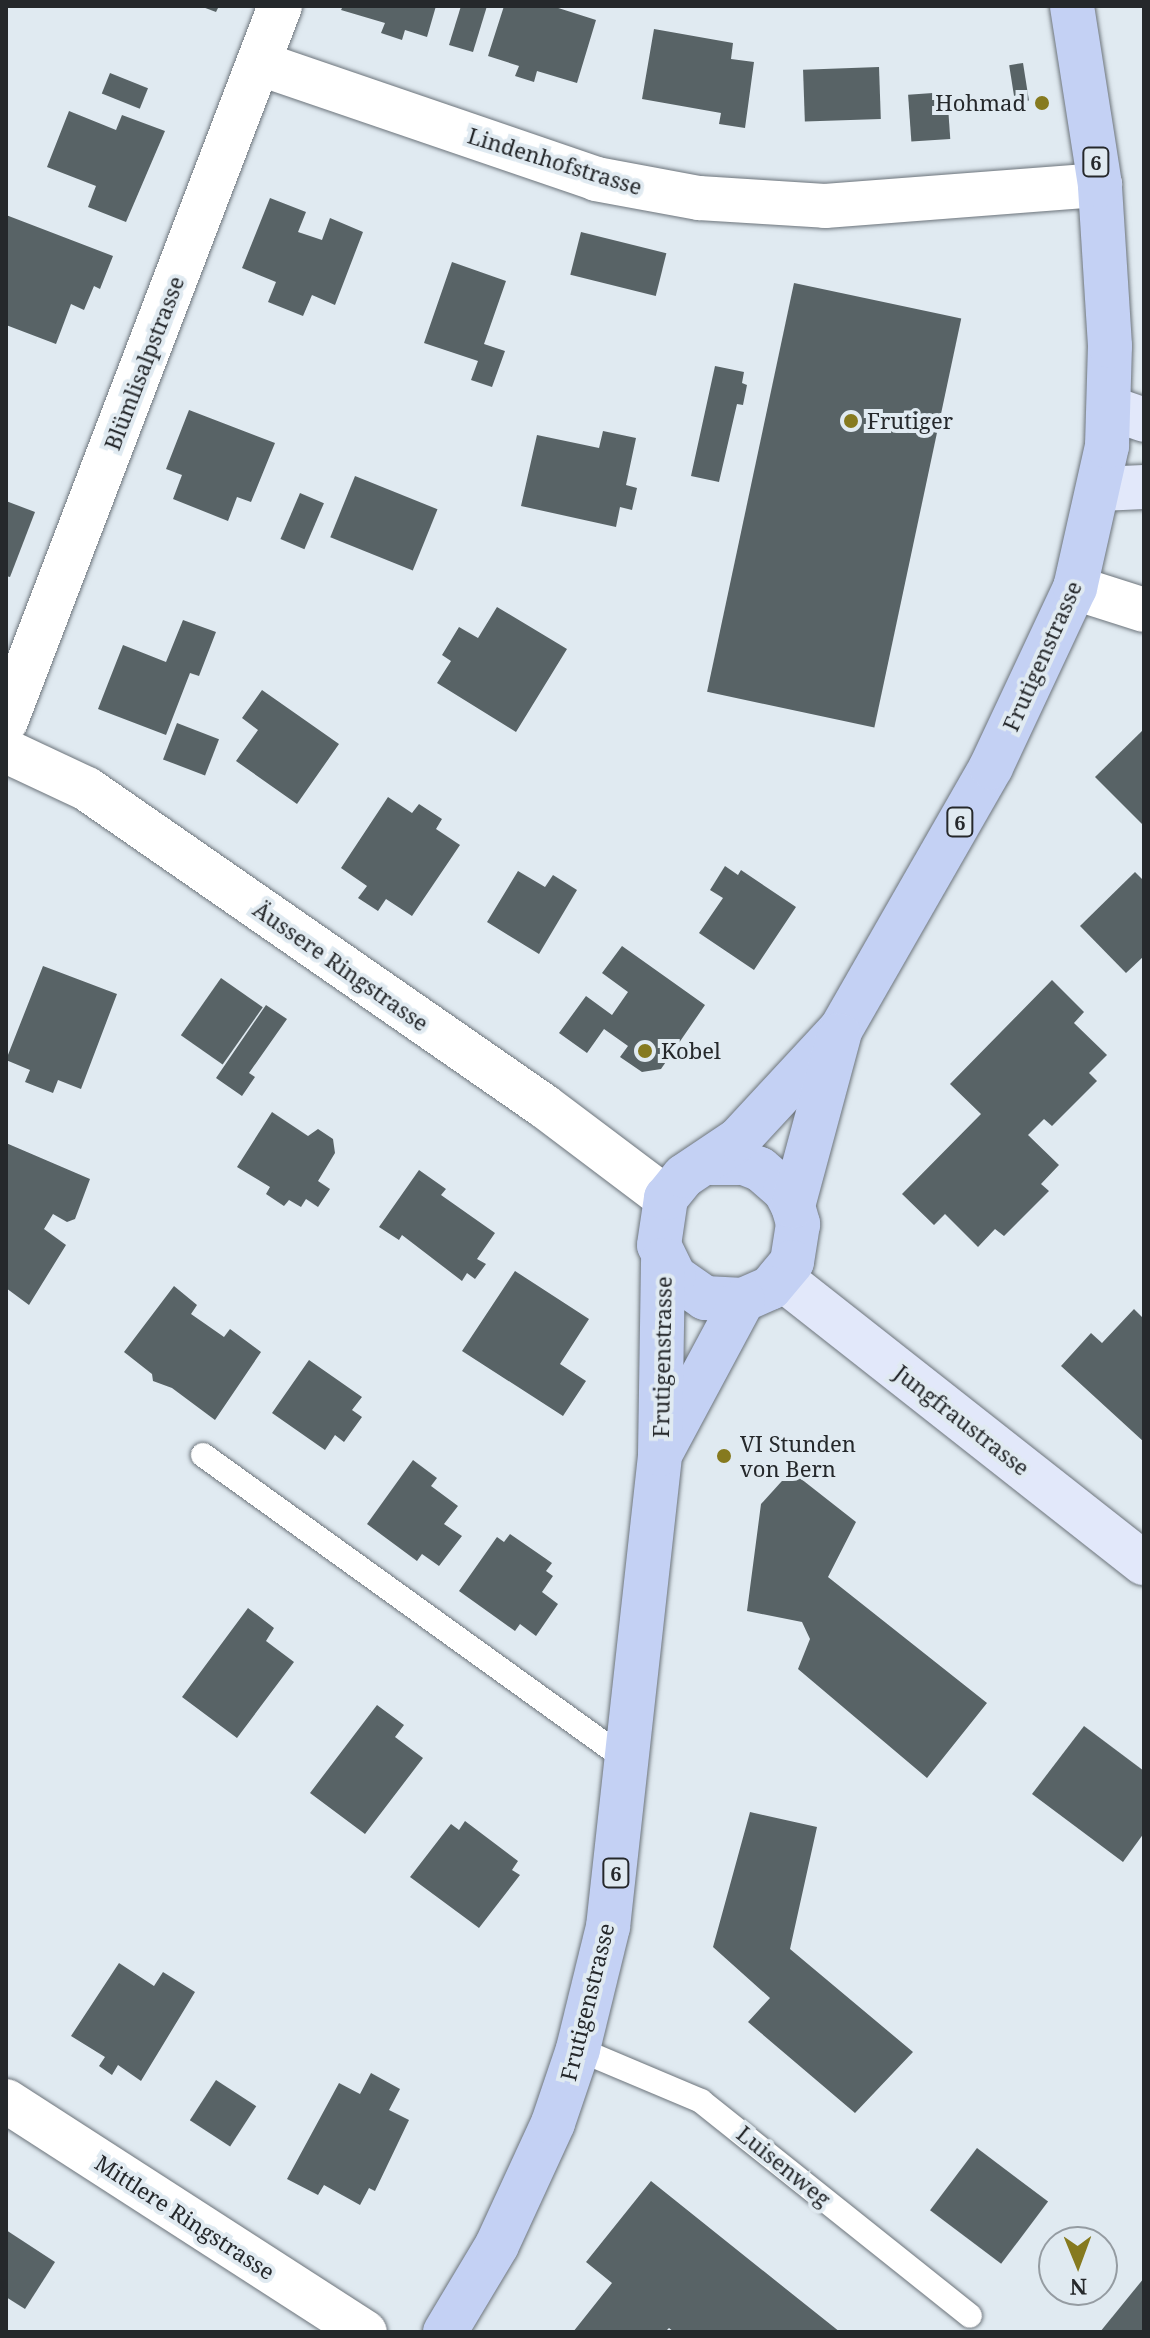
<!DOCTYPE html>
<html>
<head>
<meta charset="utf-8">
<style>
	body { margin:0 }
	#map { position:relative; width:1150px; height:2338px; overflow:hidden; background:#e0eaf1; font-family:"Noto Serif",serif }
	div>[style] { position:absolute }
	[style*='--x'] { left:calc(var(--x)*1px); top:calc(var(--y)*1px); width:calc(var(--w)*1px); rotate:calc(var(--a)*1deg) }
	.building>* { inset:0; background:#586366; transform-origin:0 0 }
	.roads { filter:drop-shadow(0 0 2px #6c747b) drop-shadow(0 0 2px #6c747b) }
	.lane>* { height:24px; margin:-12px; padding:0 12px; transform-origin:12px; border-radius:12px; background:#fff }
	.street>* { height:44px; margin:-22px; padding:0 22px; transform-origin:22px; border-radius:22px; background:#fff }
	.secondary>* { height:44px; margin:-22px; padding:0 22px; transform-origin:22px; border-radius:22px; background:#e2e8fa }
	.primary>* { height:44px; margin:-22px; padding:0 22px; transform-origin:22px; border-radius:22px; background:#c4d1f4 }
	.dots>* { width:22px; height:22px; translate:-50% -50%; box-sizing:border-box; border:4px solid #e0eaf1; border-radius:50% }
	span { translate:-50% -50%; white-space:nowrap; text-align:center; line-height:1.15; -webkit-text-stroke:8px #e0eaf1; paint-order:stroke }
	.shield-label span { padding:2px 6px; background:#e0eaf1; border:2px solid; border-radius:6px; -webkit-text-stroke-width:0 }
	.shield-label { font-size:20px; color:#25282b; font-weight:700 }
	.poi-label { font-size:22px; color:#25282b }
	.right { translate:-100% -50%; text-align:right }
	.left { translate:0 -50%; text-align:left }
	.street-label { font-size:22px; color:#25282b }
	.frame { position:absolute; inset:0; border:8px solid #25282b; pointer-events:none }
	.north { position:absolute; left:1038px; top:2226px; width:80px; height:80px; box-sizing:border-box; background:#e0eaf1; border:2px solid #959ca2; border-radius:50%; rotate:179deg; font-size:22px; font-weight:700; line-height:32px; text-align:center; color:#25282b }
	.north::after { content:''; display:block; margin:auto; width:28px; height:36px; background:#867a1f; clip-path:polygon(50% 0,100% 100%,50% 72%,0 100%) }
</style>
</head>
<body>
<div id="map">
	<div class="building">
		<i style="clip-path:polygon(200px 6px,219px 6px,216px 12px)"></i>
		<i style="clip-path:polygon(343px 6px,436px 6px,427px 37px,405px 30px,402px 40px,381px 33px,385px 23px,341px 10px)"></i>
		<i style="clip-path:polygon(461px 6px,487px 6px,473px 52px,449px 45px)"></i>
		<i style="clip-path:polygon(504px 6px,552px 6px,596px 20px,577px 83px,537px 71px,534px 82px,515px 76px,519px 66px,488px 56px)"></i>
		<i style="clip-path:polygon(654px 29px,733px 43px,731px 59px,754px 62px,745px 128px,719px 124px,721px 113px,642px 99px)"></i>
		<i style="left:1023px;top:63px;width:38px;height:14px;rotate:81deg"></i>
		<i style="left:879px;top:67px;width:52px;height:76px;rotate:88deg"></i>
		<i style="left:110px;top:73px;width:41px;height:22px;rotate:22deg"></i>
		<i style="left:947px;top:92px;width:47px;height:39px;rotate:86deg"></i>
		<i style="clip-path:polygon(69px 111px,116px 130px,122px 115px,165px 131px,126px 222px,88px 207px,96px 186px,47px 167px)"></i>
		<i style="clip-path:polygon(270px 198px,306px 212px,298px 232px,322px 240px,330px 218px,363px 232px,335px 305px,312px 295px,303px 316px,268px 302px,276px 282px,242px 268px)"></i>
		<i style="clip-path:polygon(6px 215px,113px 256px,100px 289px,94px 286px,84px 310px,71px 304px,56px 344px,6px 325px)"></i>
		<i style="left:581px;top:232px;width:88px;height:44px;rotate:14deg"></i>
		<i style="clip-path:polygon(452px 262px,506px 281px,484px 344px,505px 351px,492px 387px,471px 380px,478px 361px,424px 343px)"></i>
		<i style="left:794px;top:283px;width:171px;height:418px;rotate:12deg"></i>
		<i style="clip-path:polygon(715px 366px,744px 372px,742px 383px,747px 385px,743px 405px,737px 404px,719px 482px,691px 476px)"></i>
		<i style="clip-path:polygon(189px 410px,275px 443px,251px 502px,237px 497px,228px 521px,173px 499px,182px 475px,166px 469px)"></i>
		<i style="clip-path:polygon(603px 431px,636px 438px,626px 485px,637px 488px,632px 510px,620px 507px,616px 527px,521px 506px,537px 435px,599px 448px)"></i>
		<i style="left:355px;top:476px;width:89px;height:66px;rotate:22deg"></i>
		<i style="left:300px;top:493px;width:26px;height:50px;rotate:23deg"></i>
		<i style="clip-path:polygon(6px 501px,35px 512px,10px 577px,6px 576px)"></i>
		<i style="clip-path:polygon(497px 607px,567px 649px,516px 732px,437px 683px,451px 661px,442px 655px,459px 627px,478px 638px)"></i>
		<i style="clip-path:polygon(183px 620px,216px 632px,199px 676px,190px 673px,166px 735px,98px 709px,123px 645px,166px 662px)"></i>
		<i style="clip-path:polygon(262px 690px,339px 744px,297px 804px,236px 761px,258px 730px,242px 718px)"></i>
		<i style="left:177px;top:723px;width:45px;height:39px;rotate:21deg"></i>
		<i style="clip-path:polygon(1144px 729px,1144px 822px,1142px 824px,1095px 777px)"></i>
		<i style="clip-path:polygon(388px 797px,412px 813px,419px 804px,442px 819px,436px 829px,460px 845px,412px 916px,386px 899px,378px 911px,358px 898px,367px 886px,341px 868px)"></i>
		<i style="clip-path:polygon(725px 866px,738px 875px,741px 870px,796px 907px,754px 970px,699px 933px,723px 898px,710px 890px)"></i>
		<i style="clip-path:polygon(518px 871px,545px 887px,553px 875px,577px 890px,539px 954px,487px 922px)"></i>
		<i style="clip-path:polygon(1135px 872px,1144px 881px,1144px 956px,1126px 973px,1080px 926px)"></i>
		<i style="clip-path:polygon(622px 946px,705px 1005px,661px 1069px,642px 1072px,620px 1057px,628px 1046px,604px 1029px,587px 1053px,559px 1033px,586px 996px,612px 1015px,628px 992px,602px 973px)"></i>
		<i style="clip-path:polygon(43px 966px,117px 994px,81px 1089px,58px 1080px,53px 1093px,25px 1082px,30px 1070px,6px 1060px)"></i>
		<i style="left:221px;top:978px;width:51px;height:70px;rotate:35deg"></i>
		<i style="clip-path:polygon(1052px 980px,1084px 1012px,1074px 1023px,1107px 1055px,1089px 1073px,1097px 1081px,1052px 1126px,1044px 1119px,1028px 1135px,1059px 1165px,1041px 1184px,1049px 1191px,1004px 1236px,995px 1229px,978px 1247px,945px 1214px,934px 1225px,902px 1194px,981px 1114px,950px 1084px)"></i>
		<i style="clip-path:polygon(266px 1005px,287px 1019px,249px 1073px,255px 1077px,242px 1096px,216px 1078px)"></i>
		<i style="clip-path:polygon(272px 1112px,308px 1136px,318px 1129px,333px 1139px,335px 1153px,318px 1181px,330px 1189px,318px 1207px,306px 1199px,301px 1207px,289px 1200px,284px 1206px,266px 1194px,270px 1187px,237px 1167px)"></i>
		<i style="clip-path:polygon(6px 1143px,90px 1179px,75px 1219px,67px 1222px,53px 1214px,44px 1229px,66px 1245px,29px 1305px,6px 1288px)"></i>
		<i style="clip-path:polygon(419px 1170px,446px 1189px,441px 1195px,495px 1233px,477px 1259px,486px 1264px,475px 1279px,467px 1273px,462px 1281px,402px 1235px,399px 1240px,379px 1227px)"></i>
		<i style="clip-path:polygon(515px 1271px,589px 1319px,560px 1364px,586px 1381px,563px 1416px,462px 1351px)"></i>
		<i style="clip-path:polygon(174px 1286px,197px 1305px,191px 1314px,224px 1337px,230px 1329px,261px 1352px,215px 1420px,172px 1388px,153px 1381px,152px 1374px,124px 1352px)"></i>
		<i style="clip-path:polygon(1134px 1309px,1144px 1319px,1144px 1442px,1061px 1366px,1091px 1333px,1102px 1343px)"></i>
		<i style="clip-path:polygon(309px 1360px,362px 1397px,352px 1410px,362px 1417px,344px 1442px,335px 1435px,325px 1450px,272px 1413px)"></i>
		<i style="clip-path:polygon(413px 1460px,437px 1478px,431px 1486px,458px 1506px,444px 1524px,462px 1536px,439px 1566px,422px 1554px,417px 1561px,367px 1524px)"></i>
		<i style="clip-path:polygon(791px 1471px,856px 1522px,828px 1577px,987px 1703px,927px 1778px,798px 1669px,810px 1639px,802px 1622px,747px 1611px,761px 1504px)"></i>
		<i style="clip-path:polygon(510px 1534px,552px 1563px,546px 1571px,553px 1576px,542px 1592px,558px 1604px,536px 1636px,520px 1624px,515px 1631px,459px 1591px,497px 1537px,504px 1542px)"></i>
		<i style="clip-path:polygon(248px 1608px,274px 1628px,266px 1641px,294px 1662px,237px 1738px,182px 1697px)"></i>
		<i style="clip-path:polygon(377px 1705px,404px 1725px,395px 1737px,423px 1758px,365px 1834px,310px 1793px)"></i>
		<i style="clip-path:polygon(1084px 1726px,1144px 1771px,1144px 1833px,1123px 1862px,1032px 1794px)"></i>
		<i style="clip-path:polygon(750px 1812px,817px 1827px,790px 1949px,913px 2052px,855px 2113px,748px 2022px,770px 1998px,713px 1947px)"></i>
		<i style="clip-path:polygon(465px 1821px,518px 1861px,512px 1870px,520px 1875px,479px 1928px,410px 1877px,451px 1824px,459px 1830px)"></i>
		<i style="clip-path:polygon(119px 1963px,154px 1986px,163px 1972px,195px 1992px,141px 2081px,118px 2065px,112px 2075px,99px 2066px,105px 2057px,71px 2036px)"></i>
		<i style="clip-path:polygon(371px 2073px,400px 2089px,389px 2110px,409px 2120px,375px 2191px,369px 2188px,360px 2205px,324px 2185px,318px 2195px,287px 2179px,339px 2083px,360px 2094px)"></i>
		<i style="left:216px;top:2080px;width:48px;height:48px;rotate:33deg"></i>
		<i style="left:977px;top:2148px;width:89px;height:78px;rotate:37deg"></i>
		<i style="clip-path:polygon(651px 2181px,786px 2289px,840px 2332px,674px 2332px,669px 2328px,665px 2332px,573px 2332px,612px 2283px,586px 2262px)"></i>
		<i style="clip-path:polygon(6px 2230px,55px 2262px,25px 2309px,6px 2297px)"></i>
		<i style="clip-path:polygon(1144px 2278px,1144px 2332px,1100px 2332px)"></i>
	</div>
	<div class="roads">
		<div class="lane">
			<i style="--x:203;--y:1455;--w:524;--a:35.75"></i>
			<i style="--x:578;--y:2049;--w:134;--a:22.9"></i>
			<i style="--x:701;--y:2101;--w:344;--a:38.6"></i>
		</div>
		<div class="street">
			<i style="--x:261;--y:64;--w:354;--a:18.9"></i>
			<i style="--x:596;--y:179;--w:105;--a:10.5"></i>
			<i style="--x:699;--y:198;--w:126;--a:3.6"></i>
			<i style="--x:825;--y:206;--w:276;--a:-4.4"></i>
			<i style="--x:1075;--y:588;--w:72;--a:17.7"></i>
			<i style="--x:6;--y:721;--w:766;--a:-69.03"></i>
			<i style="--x:6;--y:751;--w:89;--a:25.1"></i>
			<i style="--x:87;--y:789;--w:556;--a:34.75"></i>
			<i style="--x:544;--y:1106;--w:153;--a:37"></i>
			<i style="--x:6;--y:2101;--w:427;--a:32.8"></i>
		</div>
		<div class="secondary">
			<i style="--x:1110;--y:408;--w:36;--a:19"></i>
			<i style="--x:1100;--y:489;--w:44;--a:-2.6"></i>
			<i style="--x:780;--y:1277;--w:463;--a:38.2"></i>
		</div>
		<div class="primary">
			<i style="--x:710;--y:1163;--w:34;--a:0"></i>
			<i style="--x:744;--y:1163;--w:17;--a:21"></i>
			<i style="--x:760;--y:1169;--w:33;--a:41"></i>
			<i style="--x:785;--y:1191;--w:17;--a:62"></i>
			<i style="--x:793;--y:1206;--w:19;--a:74"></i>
			<i style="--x:798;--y:1224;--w:38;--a:99"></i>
			<i style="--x:792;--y:1262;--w:34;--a:130"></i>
			<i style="--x:770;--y:1288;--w:30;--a:156"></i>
			<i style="--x:743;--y:1300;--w:38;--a:-177"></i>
			<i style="--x:705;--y:1298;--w:38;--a:-145"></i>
			<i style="--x:674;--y:1276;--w:34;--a:-116"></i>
			<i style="--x:659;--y:1245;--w:48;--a:-81.5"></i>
			<i style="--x:666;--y:1198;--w:28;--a:-51"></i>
			<i style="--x:684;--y:1176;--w:66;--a:-33.9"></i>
			<i style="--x:739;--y:1139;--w:150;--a:-47.2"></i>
			<i style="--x:841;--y:1029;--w:302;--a:-60.2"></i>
			<i style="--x:991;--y:767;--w:198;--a:-64.9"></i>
			<i style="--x:1075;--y:588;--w:146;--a:-77.3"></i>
			<i style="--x:1107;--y:446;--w:100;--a:-88.3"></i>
			<i style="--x:1110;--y:346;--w:161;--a:-93.6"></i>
			<i style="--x:1100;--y:185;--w:181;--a:-98.9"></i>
			<i style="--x:793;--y:1206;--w:177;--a:-74.9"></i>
			<i style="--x:663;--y:1449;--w:169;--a:-61.8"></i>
			<i style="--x:445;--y:2332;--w:101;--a:-59.1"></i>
			<i style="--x:497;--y:2245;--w:134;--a:-65.3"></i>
			<i style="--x:553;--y:2123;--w:78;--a:-71.3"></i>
			<i style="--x:578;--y:2049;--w:126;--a:-76.2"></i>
			<i style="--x:608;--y:1927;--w:476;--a:-83.7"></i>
			<i style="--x:660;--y:1454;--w:194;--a:-89.1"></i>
		</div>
	</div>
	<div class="dots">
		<i style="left:1042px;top:103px;background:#867a1f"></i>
		<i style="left:851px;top:421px;background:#867a1f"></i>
		<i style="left:645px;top:1051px;background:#867a1f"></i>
		<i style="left:724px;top:1456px;background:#867a1f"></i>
	</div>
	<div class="shield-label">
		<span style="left:1096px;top:162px">6</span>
		<span style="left:960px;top:822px">6</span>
		<span style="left:616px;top:1873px">6</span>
	</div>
	<div class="poi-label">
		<span class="right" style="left:1026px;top:103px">Hohmad</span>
		<span class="left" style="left:867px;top:421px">Frutiger</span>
		<span class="left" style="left:661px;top:1051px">Kobel</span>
		<span class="left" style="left:740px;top:1456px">VI Stunden<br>von Bern</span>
	</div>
	<div class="street-label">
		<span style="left:555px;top:161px;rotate:17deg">Lindenhofstrasse</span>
		<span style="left:144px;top:363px;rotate:-69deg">Blümlisalpstrasse</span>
		<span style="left:1042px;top:656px;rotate:-66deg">Frutigenstrasse</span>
		<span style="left:341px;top:966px;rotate:35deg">Äussere Ringstrasse</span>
		<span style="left:662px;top:1357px;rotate:-89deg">Frutigenstrasse</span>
		<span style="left:962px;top:1420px;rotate:38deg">Jungfraustrasse</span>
		<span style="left:587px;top:2002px;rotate:-76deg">Frutigenstrasse</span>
		<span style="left:784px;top:2166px;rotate:39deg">Luisenweg</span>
		<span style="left:185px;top:2217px;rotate:33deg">Mittlere Ringstrasse</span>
	</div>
	<div class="frame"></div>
	<div class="north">N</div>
</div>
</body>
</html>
